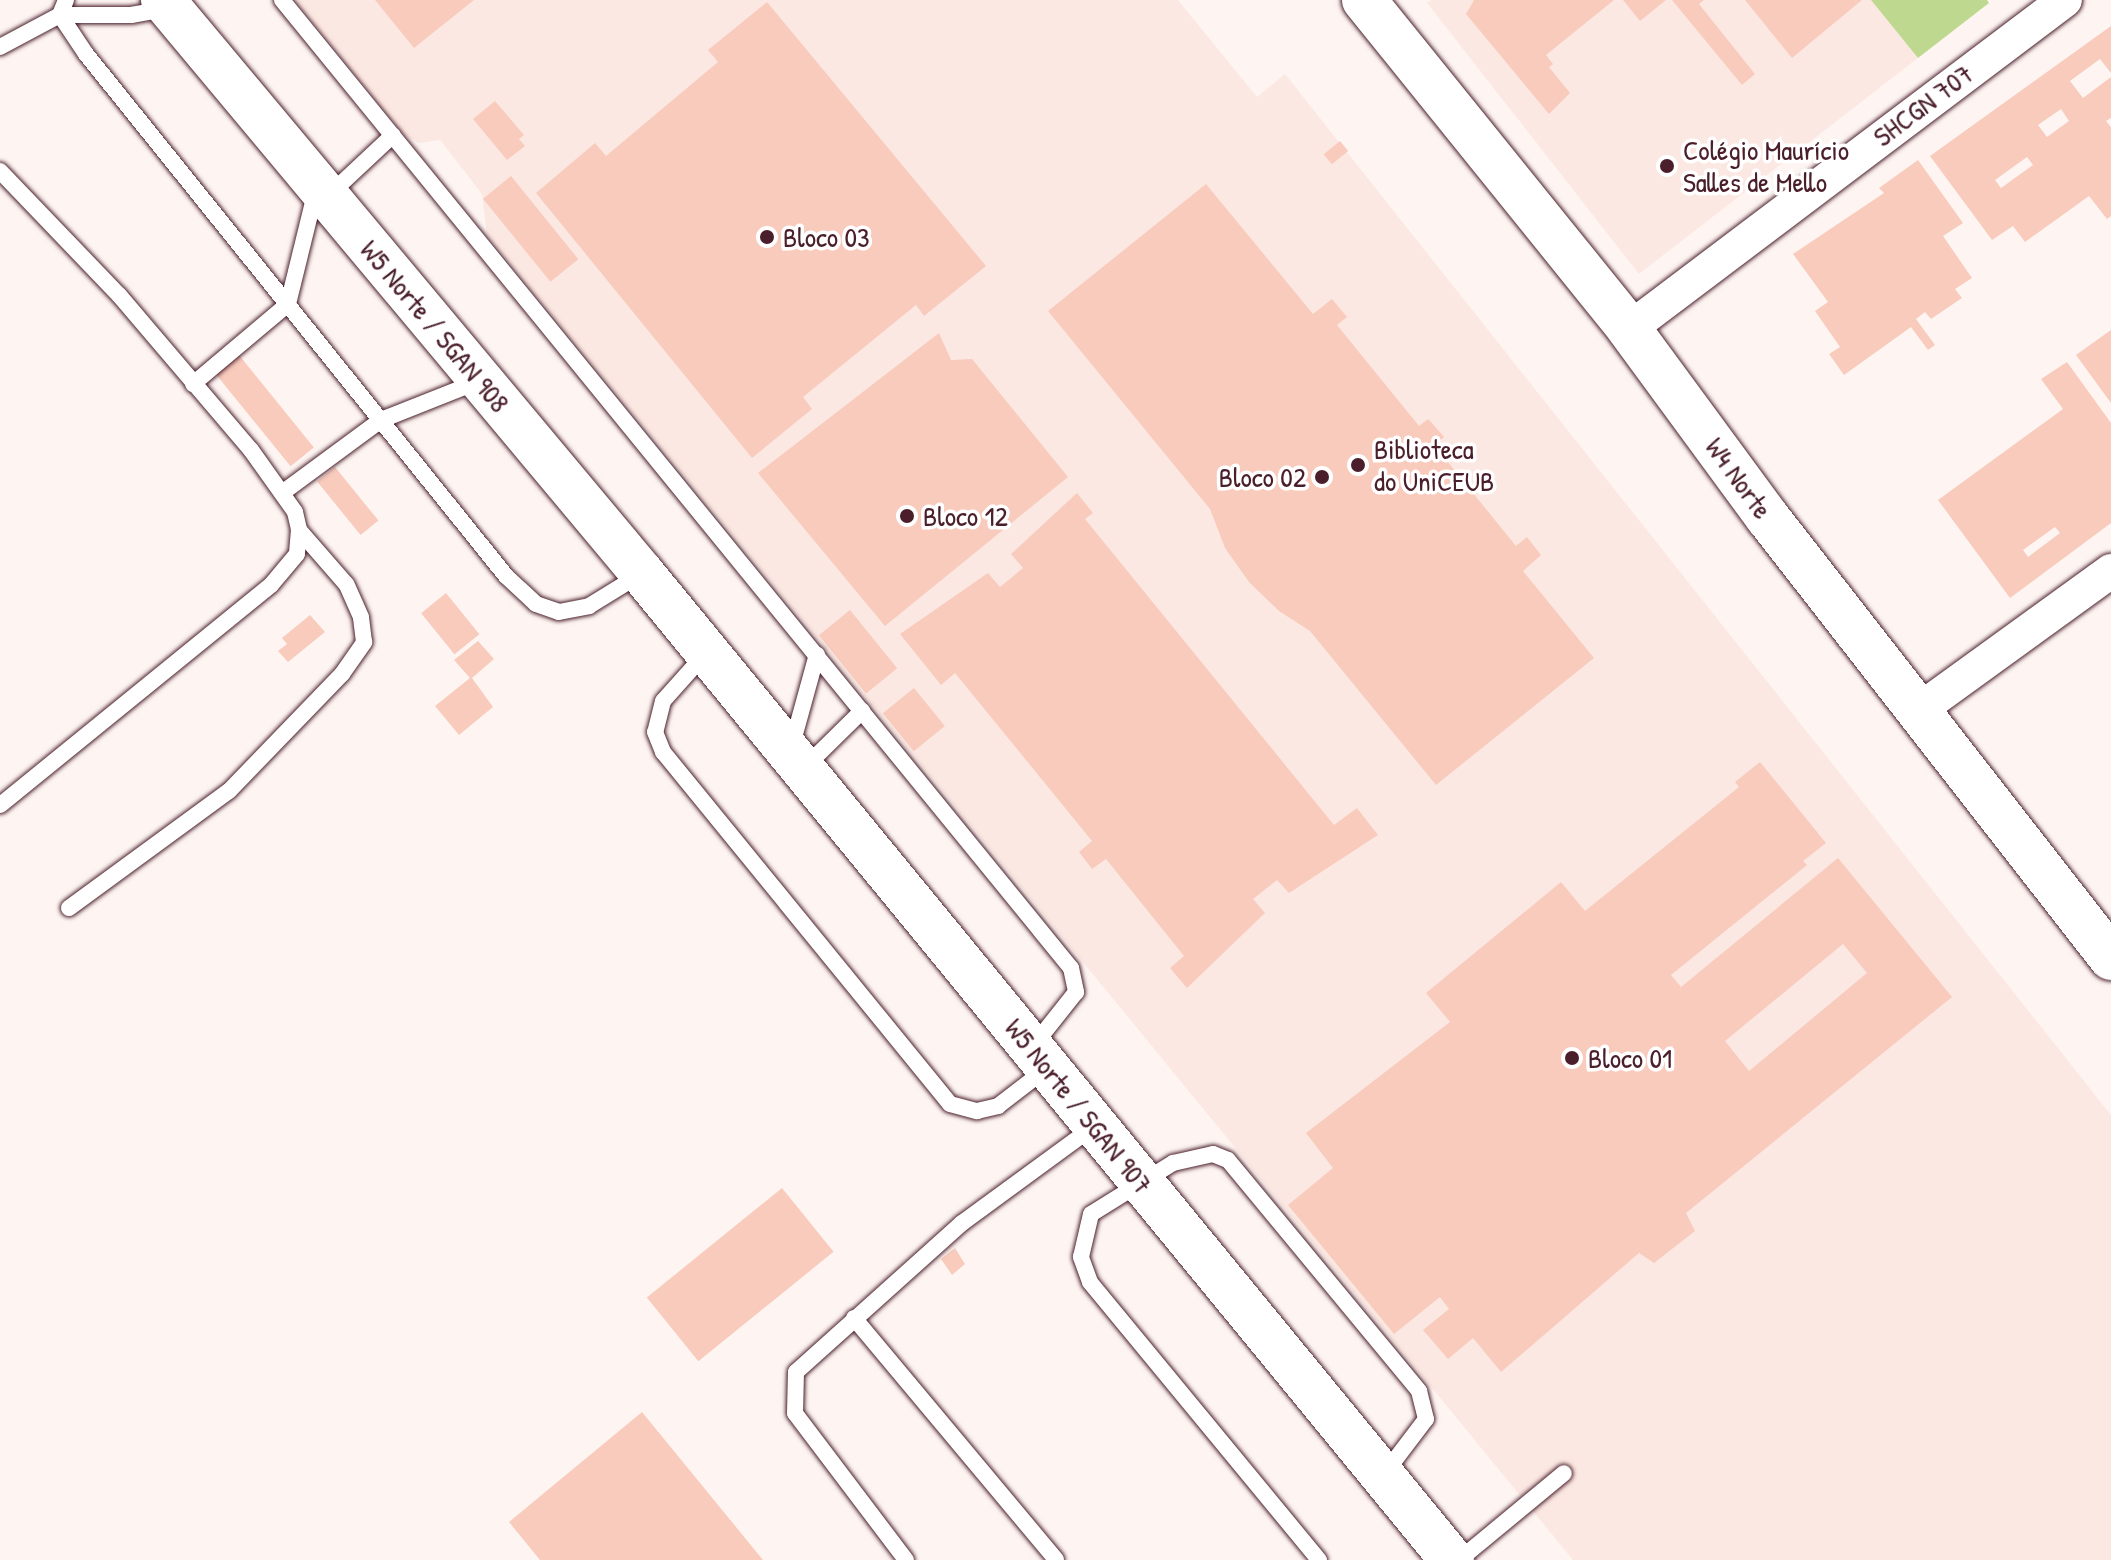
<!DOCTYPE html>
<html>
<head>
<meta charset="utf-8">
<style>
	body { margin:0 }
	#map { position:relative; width:2111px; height:1560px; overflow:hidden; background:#fef5f2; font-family:"Patrick Hand",sans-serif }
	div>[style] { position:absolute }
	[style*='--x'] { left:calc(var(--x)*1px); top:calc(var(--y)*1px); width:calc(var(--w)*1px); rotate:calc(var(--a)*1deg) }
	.built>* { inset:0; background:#fce8e2 }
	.green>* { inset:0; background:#bfd88f }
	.building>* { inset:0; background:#f8cbbc; transform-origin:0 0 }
	.roads { filter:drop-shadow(0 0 2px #4a1f2b) drop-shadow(0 0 2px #4a1f2b) }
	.service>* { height:16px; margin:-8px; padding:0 8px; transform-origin:8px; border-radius:8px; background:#fff }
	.minor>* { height:34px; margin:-17px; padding:0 17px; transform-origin:17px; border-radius:17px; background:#fff }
	.secondary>* { height:44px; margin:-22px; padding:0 22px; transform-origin:22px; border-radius:22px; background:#fff }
	.dots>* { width:22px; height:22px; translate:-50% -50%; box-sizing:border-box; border:4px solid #fff; border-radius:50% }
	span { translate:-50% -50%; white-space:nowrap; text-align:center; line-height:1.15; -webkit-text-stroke:7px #fff; paint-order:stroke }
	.street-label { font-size:28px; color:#4a1f2b }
	.poi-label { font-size:28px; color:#4a1f2b }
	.left { translate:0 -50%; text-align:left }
	.right { translate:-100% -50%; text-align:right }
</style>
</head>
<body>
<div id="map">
	<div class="built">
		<i style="clip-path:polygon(295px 0,1178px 0,1257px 97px,1285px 74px,2111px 1115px,2111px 1560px,1573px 1560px,487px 235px,482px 194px,440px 140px,419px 143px,404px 135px)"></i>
		<i style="clip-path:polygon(1431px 0,1871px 0,1918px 58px,1639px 274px,1427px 3px)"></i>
	</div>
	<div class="green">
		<i style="clip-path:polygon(1871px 0,1987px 0,1989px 3px,1918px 58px)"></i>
	</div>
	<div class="building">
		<i style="clip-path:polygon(375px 0,474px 0,414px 48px)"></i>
		<i style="clip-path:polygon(1474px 0,1614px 0,1546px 55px,1553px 64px,1549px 67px,1570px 93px,1549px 114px,1466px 14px)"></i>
		<i style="clip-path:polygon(1623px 0,1666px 0,1640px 21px)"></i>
		<i style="clip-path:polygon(1672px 0,1704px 0,1699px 4px,1755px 74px,1742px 85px)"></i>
		<i style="clip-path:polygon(1745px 0,1862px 0,1792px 58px)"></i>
		<i style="clip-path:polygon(767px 2px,986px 266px,924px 316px,916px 305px,803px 397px,812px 409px,752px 458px,536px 193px,595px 143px,606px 156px,718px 62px,708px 50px)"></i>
		<i style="clip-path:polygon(evenodd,2111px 26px,2111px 73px,2100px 59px,2070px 81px,2083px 98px,2111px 77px,2111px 118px,2106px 121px,2111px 127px,2111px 216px,2107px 219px,2089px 196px,2025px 242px,2013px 226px,1992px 240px,1930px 156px,2111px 26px,2061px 109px,2069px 121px,2047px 137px,2038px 125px,2061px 109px,2111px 26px,2027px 157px,2033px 165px,2001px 188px,1995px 180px,2027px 157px)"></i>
		<i style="clip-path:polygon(495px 101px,524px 135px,519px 139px,525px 146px,507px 160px,473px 119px)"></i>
		<i style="left:1340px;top:141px;width:13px;height:21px;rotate:51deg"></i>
		<i style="clip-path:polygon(1918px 160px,1963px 223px,1943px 236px,1972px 278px,1955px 289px,1962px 298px,1931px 319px,1925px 312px,1916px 319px,1935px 345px,1928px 350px,1911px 327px,1844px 375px,1829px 354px,1840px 347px,1815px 311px,1828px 302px,1793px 254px,1884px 193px,1879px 188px)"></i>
		<i style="left:511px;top:176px;width:107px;height:36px;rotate:51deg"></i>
		<i style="clip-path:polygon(1206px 184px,1313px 314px,1332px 299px,1347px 317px,1337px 325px,1419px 426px,1428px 419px,1432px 423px,1444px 437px,1434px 445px,1516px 546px,1527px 537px,1541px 555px,1523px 571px,1594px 658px,1436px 785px,1310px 631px,1279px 611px,1249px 582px,1225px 548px,1210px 509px,1048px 311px)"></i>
		<i style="clip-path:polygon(2111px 330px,2111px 403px,2076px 355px)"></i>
		<i style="clip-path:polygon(939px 333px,951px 360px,972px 359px,1068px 477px,885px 626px,758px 473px)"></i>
		<i style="left:239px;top:355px;width:119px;height:30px;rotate:51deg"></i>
		<i style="clip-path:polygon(evenodd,2067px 362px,2111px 423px,2111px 523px,2010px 598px,1938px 500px,2063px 409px,2041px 379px,2067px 362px,2055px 527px,2060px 533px,2028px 557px,2023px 550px,2055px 527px)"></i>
		<i style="left:335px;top:467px;width:69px;height:23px;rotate:51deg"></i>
		<i style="clip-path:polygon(1077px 493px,1093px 513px,1085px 519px,1334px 825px,1357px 808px,1378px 835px,1289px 893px,1277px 880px,1253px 899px,1265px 913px,1187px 988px,1170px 968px,1184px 956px,1106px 859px,1092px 869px,1079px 852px,1092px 841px,955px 673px,941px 685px,900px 634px,988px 573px,1000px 587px,1023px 568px,1011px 554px)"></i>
		<i style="left:446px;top:593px;width:53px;height:32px;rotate:51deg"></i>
		<i style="left:850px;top:610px;width:75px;height:40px;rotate:51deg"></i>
		<i style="clip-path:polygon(310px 615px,325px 632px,288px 662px,278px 651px,287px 644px,282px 638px)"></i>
		<i style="clip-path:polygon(478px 641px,494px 659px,472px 678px,493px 707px,459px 735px,435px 706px,470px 678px,454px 660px)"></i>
		<i style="left:914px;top:688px;width:49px;height:40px;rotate:51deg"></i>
		<i style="clip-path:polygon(evenodd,1760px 762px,1826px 843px,1803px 861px,1807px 865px,1671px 975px,1681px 987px,1838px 858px,1952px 997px,1686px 1213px,1695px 1231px,1654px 1263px,1639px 1253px,1501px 1372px,1473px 1338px,1448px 1359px,1423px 1330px,1449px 1309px,1440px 1297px,1394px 1334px,1288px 1205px,1333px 1168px,1306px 1133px,1450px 1022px,1426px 993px,1561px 882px,1585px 911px,1739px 787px,1735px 782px,1760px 762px,1843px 944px,1867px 973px,1749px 1071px,1725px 1041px,1843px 944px)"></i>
		<i style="left:782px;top:1188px;width:82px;height:174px;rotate:51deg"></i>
		<i style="clip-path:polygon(955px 1248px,965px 1264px,952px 1275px,941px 1259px)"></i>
		<i style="clip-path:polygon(642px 1412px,763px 1560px,540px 1560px,509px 1522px)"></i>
	</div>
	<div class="roads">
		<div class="service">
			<i style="--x:66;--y:0;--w:16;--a:112"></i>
			<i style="--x:60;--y:15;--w:47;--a:56.3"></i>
			<i style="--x:86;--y:54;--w:670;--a:51.18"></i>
			<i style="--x:506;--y:576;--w:41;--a:43"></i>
			<i style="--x:536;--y:604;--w:24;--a:19"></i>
			<i style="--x:559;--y:612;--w:31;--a:-11"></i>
			<i style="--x:589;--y:606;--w:61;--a:-31.6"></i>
			<i style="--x:282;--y:0;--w:1249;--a:50.82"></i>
			<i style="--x:1071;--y:968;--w:25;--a:78"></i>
			<i style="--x:1076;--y:992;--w:68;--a:128.4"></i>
			<i style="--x:0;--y:47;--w:68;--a:-28.1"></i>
			<i style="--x:60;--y:15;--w:71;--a:0"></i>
			<i style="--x:131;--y:15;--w:34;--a:-10"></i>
			<i style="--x:0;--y:171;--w:172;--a:46.2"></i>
			<i style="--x:119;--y:295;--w:204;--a:49.6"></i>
			<i style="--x:251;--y:450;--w:76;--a:54.6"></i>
			<i style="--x:295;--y:512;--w:18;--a:77"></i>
			<i style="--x:299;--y:530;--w:24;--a:95"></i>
			<i style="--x:297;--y:554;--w:40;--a:130"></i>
			<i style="--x:271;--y:585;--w:349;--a:140.9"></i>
			<i style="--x:330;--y:194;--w:86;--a:-43.1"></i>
			<i style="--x:193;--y:384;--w:124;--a:-40.1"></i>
			<i style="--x:288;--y:304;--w:117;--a:-76.2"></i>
			<i style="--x:282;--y:493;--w:123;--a:-36.4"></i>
			<i style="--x:381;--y:420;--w:103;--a:-21.6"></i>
			<i style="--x:705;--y:654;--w:63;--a:131.8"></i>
			<i style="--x:663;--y:701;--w:32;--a:104"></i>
			<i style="--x:655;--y:732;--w:22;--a:68"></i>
			<i style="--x:663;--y:752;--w:454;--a:50.8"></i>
			<i style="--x:950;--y:1104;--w:28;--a:15"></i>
			<i style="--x:977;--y:1111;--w:22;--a:-13"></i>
			<i style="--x:998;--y:1106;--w:61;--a:-37.6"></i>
			<i style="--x:792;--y:745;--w:94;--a:-74.6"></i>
			<i style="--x:803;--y:769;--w:83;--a:-44.5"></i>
			<i style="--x:69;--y:908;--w:198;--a:-36.2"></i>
			<i style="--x:229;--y:791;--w:163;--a:-46"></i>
			<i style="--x:342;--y:674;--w:39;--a:-55"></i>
			<i style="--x:364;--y:642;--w:25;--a:-97"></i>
			<i style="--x:361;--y:617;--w:36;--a:-114"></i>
			<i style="--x:346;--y:584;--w:72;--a:-131"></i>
			<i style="--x:854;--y:1318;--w:315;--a:50.1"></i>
			<i style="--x:906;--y:1560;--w:184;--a:-127.1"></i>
			<i style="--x:795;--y:1413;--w:41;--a:-88.6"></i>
			<i style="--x:796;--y:1372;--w:223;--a:-41.9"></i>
			<i style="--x:962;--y:1223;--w:162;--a:-36.2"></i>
			<i style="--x:1319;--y:1560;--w:360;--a:-129.5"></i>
			<i style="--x:1090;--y:1282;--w:27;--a:-110"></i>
			<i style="--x:1081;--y:1257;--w:44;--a:-76.9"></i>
			<i style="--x:1091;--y:1214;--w:97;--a:-31.9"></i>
			<i style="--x:1173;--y:1163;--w:41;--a:-12.7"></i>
			<i style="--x:1213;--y:1154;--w:16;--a:22"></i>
			<i style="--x:1228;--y:1160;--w:300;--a:50.4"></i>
			<i style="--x:1419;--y:1391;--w:29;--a:76"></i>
			<i style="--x:1426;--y:1419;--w:68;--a:127.2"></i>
			<i style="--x:1459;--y:1560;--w:136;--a:-39.6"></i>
		</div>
		<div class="minor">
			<i style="--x:1629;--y:329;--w:546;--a:-37.04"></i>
			<i style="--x:1919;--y:710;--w:237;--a:-35.9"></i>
		</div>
		<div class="secondary">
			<i style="--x:163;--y:0;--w:747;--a:50.11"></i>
			<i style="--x:642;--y:573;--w:1277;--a:50.63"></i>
			<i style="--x:1364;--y:0;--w:422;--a:51.1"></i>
			<i style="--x:1629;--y:329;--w:235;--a:53.7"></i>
			<i style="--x:1768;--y:518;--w:558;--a:52.06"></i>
		</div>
	</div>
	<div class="dots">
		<i style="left:1667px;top:166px;background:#4a1f2b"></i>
		<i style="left:767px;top:237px;background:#4a1f2b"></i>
		<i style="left:1358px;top:465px;background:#4a1f2b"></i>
		<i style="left:1322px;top:477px;background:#4a1f2b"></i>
		<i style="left:907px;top:516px;background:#4a1f2b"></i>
		<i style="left:1572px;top:1058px;background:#4a1f2b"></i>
	</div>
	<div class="street-label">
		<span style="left:1923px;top:105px;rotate:-37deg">SHCGN 707</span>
		<span style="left:435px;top:326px;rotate:50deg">W5 Norte / SGAN 908</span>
		<span style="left:1739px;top:478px;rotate:54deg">W4 Norte</span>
		<span style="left:1079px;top:1106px;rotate:51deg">W5 Norte / SGAN 907</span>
	</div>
	<div class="poi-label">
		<span class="left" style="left:1683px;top:166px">Colégio Maurício<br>Salles de Mello</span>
		<span class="left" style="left:783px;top:237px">Bloco 03</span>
		<span class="left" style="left:1374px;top:465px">Biblioteca<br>do UniCEUB</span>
		<span class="right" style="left:1306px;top:477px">Bloco 02</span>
		<span class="left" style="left:923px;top:516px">Bloco 12</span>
		<span class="left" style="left:1588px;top:1058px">Bloco 01</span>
	</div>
</div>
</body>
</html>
